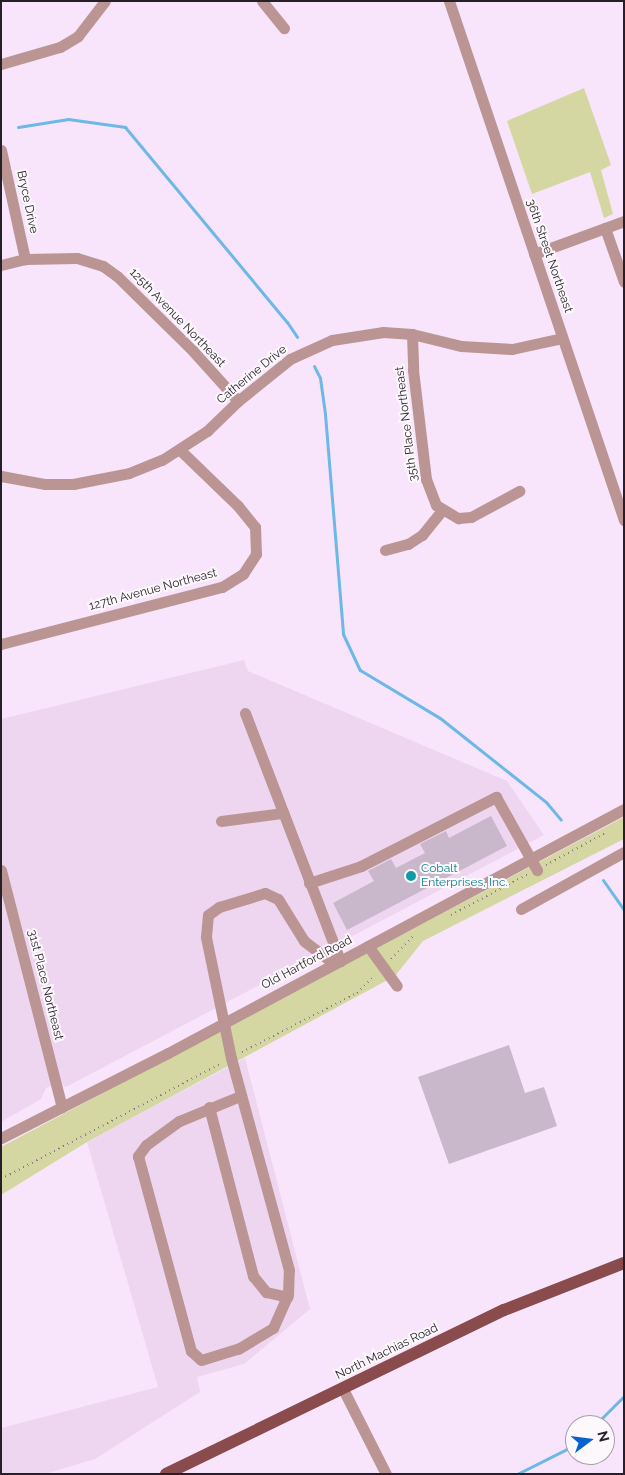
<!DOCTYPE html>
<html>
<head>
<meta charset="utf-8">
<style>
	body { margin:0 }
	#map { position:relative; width:625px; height:1475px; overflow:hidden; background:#f8e5fb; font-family:Raleway,sans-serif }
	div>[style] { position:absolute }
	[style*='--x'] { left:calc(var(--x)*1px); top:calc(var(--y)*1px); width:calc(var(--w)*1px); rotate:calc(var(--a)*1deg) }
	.built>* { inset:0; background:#eed6f1 }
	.green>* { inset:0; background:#d4d7a2 }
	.stream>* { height:3px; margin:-1.5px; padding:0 1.5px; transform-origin:1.5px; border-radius:1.5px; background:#6db8e6 }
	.building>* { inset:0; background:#c9b7cc }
	.path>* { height:2px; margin-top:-1px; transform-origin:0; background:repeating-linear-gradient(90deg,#857887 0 1px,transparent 0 5px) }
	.minor>* { height:11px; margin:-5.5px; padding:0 5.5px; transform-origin:5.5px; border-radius:5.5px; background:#ba9594 }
	.major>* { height:12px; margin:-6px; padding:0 6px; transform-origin:6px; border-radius:6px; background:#8a4b4d }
	.dots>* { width:14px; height:14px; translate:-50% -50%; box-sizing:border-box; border:2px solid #fcf8fc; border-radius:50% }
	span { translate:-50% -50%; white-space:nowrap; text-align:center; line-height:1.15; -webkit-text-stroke:4px #fcf8fc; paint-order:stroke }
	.street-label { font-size:12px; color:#261f27 }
	.culture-label { font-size:12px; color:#0d838f }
	.left { translate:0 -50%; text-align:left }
	.frame { position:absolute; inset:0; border:2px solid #261f27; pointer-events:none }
	.north { position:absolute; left:565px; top:1415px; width:50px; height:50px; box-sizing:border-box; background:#fcf8fc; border:1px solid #a6a1a7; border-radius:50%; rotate:75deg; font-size:14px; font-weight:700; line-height:20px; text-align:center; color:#261f27 }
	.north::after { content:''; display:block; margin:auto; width:18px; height:22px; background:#0463cc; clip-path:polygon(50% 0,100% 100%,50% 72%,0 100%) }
</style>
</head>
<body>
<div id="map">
	<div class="built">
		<i style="clip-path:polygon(244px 660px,248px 671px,507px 781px,544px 835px,66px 1087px,59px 1083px,46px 1088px,41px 1099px,1px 1122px,1px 719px)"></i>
		<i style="clip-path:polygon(245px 1058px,310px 1309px,244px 1364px,197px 1377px,200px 1392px,95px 1459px,45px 1474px,1px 1474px,1px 1428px,158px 1387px,87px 1142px)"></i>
	</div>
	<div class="green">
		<i style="clip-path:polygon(584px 88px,611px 165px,601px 170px,613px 214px,604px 218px,590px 172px,532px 194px,507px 121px)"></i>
		<i style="clip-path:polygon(624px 817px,624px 839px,423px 941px,395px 976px,87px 1142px,1px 1195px,1px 1147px)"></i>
	</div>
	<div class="stream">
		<i style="--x:18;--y:127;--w:51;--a:-9.1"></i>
		<i style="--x:68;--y:119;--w:58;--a:8"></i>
		<i style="--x:125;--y:127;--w:254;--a:50.3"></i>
		<i style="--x:287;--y:322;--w:18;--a:56"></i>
		<i style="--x:314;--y:366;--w:13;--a:63"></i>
		<i style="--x:320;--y:378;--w:36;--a:82"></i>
		<i style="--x:325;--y:414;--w:221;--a:85.3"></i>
		<i style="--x:343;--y:634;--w:40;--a:65"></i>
		<i style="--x:360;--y:670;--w:93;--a:31"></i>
		<i style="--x:440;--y:718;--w:135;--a:38.4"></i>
		<i style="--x:546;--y:802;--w:23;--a:50"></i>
		<i style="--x:603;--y:880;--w:37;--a:55"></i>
		<i style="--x:595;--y:1425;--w:41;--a:-45"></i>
		<i style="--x:517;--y:1474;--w:65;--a:-26.6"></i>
	</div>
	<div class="building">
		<i style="clip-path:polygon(491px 816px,507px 846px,347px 930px,333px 903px,374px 881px,368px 871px,391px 859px,396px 868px,425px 853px,420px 844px,446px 831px,449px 838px)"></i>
		<i style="clip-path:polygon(509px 1045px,525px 1093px,544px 1087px,557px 1126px,449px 1164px,418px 1077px)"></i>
	</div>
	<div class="path">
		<i style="--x:546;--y:865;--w:67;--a:-28.5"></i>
		<i style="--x:451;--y:915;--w:87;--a:-28"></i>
		<i style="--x:391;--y:959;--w:33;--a:-46"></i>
		<i style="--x:242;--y:1052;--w:129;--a:-27.2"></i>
		<i style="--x:357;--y:993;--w:25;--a:-45"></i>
		<i style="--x:1;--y:1179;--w:247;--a:-27.7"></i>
	</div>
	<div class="minor">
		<i style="--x:262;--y:1;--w:35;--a:51"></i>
		<i style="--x:449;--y:1;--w:548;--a:71.37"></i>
		<i style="--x:1;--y:64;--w:61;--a:-16.1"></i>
		<i style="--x:60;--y:47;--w:21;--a:-31"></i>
		<i style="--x:78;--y:36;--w:44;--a:-52.4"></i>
		<i style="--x:1;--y:150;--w:112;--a:77.6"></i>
		<i style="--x:605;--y:228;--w:57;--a:70.6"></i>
		<i style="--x:534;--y:254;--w:96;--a:-20.1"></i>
		<i style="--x:1;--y:265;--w:25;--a:-14"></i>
		<i style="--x:25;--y:259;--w:52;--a:-1.1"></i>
		<i style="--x:77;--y:258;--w:27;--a:17"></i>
		<i style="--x:103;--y:266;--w:17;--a:36"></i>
		<i style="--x:117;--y:276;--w:107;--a:44.6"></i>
		<i style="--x:193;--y:351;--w:67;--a:48"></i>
		<i style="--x:412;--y:334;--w:36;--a:88"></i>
		<i style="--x:413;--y:370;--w:110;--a:83.2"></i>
		<i style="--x:426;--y:479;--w:28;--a:69"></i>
		<i style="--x:436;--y:505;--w:26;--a:31"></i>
		<i style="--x:458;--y:518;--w:13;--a:-4"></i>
		<i style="--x:471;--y:517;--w:55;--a:-28.4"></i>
		<i style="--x:1;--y:476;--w:45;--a:10.3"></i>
		<i style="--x:45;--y:484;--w:28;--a:0"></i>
		<i style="--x:73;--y:484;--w:57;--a:-11.1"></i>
		<i style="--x:129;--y:473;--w:35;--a:-22"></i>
		<i style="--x:162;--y:460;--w:54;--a:-32.8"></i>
		<i style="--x:207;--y:431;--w:43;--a:-44.1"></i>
		<i style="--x:238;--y:401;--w:67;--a:-38.9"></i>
		<i style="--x:290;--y:359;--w:46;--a:-24.3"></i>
		<i style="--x:332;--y:340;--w:52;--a:-8.9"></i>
		<i style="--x:383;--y:332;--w:29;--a:4"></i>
		<i style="--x:412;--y:334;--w:50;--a:13.8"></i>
		<i style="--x:461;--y:346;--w:51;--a:3.4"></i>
		<i style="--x:512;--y:349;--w:51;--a:-12.4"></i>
		<i style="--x:385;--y:550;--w:24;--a:-15"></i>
		<i style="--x:408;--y:544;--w:17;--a:-33"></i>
		<i style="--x:422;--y:535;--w:32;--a:-51"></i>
		<i style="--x:1;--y:644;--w:228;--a:-14.5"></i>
		<i style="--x:222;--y:587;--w:25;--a:-32"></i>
		<i style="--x:243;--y:574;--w:24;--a:-57"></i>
		<i style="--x:256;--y:554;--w:27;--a:-92"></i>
		<i style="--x:255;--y:527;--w:27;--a:-129"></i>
		<i style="--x:238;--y:506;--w:81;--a:-136"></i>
		<i style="--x:245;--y:713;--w:266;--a:69"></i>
		<i style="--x:221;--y:821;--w:63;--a:-7.4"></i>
		<i style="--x:1;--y:870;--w:245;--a:75.6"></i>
		<i style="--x:309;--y:883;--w:55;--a:-18.1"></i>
		<i style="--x:361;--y:866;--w:152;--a:-27.1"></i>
		<i style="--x:496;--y:797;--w:84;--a:60.7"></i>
		<i style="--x:521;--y:909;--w:118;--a:-29"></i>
		<i style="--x:368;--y:946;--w:49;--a:54.1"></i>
		<i style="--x:240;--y:1096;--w:66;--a:157.7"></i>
		<i style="--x:179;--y:1121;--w:41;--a:144"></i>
		<i style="--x:146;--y:1145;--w:14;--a:126"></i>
		<i style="--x:138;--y:1156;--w:202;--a:74.8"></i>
		<i style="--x:191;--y:1351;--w:13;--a:42"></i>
		<i style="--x:201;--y:1360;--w:39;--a:-17"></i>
		<i style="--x:238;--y:1349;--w:41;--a:-31"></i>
		<i style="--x:273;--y:1328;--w:37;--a:-66"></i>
		<i style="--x:288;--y:1294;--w:24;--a:-88"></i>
		<i style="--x:289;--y:1270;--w:220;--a:-105.3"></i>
		<i style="--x:231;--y:1058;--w:124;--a:-101.7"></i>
		<i style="--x:206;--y:937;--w:22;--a:-85"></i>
		<i style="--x:208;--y:915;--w:14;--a:-36"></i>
		<i style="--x:219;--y:907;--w:48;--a:-16.9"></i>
		<i style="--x:265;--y:893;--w:14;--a:25"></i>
		<i style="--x:278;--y:899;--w:49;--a:58.2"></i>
		<i style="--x:304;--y:941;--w:38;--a:37"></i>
		<i style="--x:209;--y:1107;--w:175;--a:75.4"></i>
		<i style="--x:253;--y:1276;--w:21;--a:51"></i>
		<i style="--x:266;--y:1292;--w:22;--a:13"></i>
		<i style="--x:1;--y:1138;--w:187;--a:-27"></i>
		<i style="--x:168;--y:1053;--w:517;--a:-28.15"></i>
		<i style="--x:343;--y:1389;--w:95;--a:63.2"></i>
	</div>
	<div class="major">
		<i style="--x:166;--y:1474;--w:376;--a:-25.9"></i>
		<i style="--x:504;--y:1310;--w:129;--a:-21.4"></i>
	</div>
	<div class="dots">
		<i style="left:411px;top:876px;background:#0f9aa8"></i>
	</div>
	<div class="street-label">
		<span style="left:27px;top:202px;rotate:78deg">Bryce Drive</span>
		<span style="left:549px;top:256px;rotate:71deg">36th Street Northeast</span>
		<span style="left:177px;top:318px;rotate:46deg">125th Avenue Northeast</span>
		<span style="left:252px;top:375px;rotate:-39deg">Catherine Drive</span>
		<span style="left:407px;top:424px;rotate:-97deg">35th Place Northeast</span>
		<span style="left:153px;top:590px;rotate:-15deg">127th Avenue Northeast</span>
		<span style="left:307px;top:963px;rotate:-28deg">Old Hartford Road</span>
		<span style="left:45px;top:985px;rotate:76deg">31st Place Northeast</span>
		<span style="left:387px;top:1352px;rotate:-26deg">North Machias Road</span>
	</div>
	<div class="culture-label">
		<span class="left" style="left:421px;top:876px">Cobalt<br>Enterprises, Inc.</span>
	</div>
	<div class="frame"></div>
	<div class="north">N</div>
</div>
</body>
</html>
